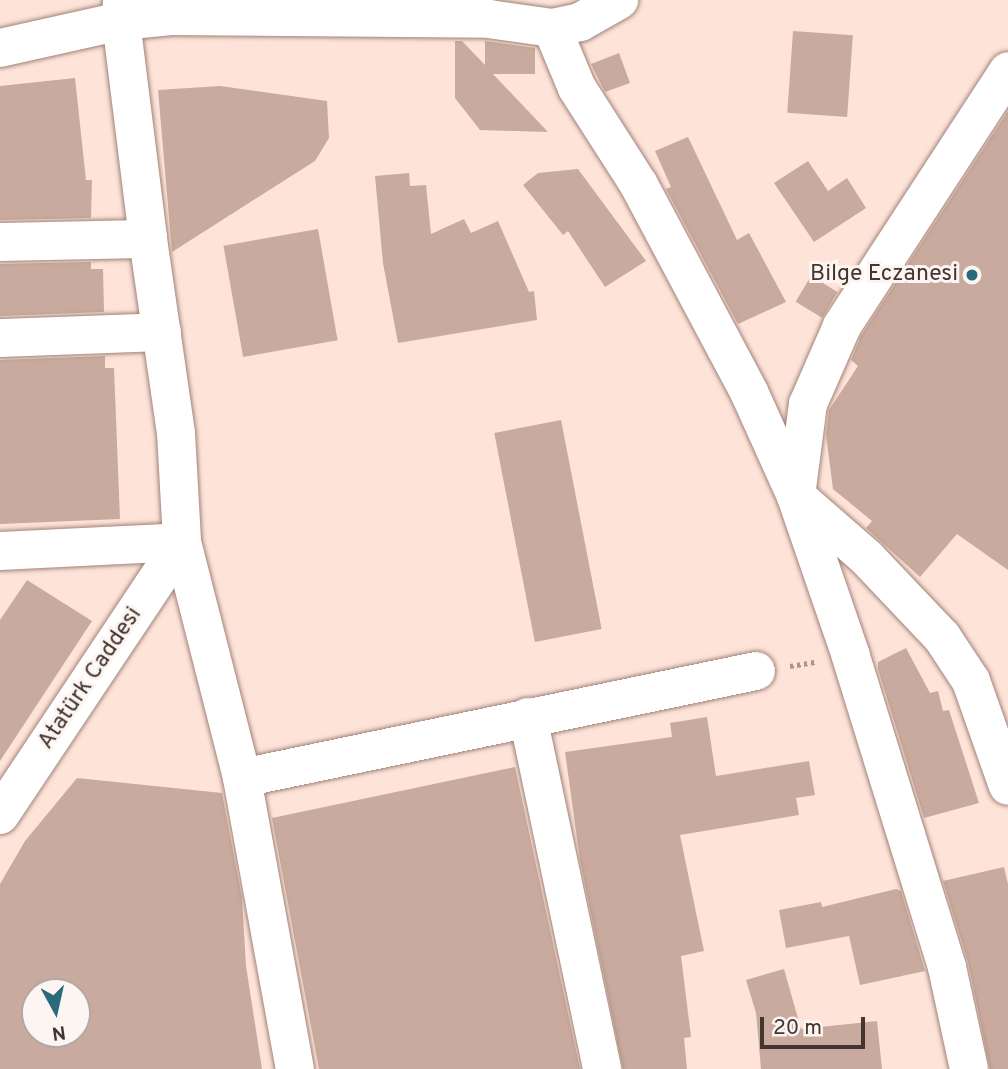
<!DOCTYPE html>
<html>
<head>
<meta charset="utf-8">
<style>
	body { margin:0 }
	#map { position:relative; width:1008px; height:1069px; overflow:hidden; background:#fee3d9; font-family:Overpass,sans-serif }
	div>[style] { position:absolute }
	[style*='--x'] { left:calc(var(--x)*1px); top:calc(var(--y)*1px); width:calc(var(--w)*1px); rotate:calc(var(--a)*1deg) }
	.building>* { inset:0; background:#c9aa9e; transform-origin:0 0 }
	.path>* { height:4.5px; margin-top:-2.25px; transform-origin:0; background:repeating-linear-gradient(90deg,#ab968e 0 3.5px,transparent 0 7px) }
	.roads { filter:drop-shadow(0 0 2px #a18277) drop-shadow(0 0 2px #a18277) }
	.minor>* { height:38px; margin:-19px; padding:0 19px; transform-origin:19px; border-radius:19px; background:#fff }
	.dots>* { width:19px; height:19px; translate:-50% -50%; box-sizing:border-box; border:4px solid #fcf5f2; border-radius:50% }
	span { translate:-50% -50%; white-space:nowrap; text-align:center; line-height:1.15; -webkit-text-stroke:6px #fcf5f2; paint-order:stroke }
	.poi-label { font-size:23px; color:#433631 }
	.right { translate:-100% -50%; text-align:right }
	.street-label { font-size:23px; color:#433631 }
	.north { position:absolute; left:21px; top:978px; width:70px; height:70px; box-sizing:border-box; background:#fcf5f2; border:2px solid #b2a9a5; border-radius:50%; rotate:172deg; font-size:19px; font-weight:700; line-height:28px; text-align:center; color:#433631 }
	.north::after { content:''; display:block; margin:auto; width:24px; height:32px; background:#296a7d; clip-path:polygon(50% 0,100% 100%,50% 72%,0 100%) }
	.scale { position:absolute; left:760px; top:1017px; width:105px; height:32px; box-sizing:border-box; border:4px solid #433631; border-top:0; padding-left:9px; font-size:21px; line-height:24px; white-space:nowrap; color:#433631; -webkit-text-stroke:5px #fcf5f2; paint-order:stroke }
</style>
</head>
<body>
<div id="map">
	<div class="building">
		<i style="left:793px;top:31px;width:60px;height:82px;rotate:4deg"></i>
		<i style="clip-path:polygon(455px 41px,462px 41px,485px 65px,485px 41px,535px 48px,535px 74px,493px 74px,548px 132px,480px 130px,455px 98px)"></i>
		<i style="clip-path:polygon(619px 53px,630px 83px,605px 92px,591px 64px)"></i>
		<i style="clip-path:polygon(75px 78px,86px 180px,92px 180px,91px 218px,0 220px,0 86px)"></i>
		<i style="clip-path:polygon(220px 86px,327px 101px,329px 138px,315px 161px,172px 252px,158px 90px)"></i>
		<i style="clip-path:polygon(1008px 111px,1008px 570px,957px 534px,920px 577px,866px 528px,872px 521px,833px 489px,826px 435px,829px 410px,858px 366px,851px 360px,861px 336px)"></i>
		<i style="clip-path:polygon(688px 137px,737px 240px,749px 233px,786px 302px,738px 324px,666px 189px,671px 187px,655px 151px)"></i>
		<i style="clip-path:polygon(808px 161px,828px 191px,847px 178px,866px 208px,814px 242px,774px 183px)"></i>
		<i style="clip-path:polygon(578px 169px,646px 261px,605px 287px,568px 231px,563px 235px,523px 185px,538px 173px)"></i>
		<i style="clip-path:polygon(409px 173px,410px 186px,426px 185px,431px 234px,464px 219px,471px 233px,498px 221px,529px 292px,534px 291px,537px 320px,398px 343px,383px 263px,375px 176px)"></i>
		<i style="left:318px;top:229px;width:113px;height:96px;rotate:80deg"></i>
		<i style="clip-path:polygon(91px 262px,91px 269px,103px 269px,104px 312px,0 316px,0 264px)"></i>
		<i style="left:811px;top:276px;width:31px;height:30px;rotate:31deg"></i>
		<i style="clip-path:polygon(105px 356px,105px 368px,114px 368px,120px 519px,0 524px,0 360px)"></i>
		<i style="left:561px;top:420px;width:213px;height:68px;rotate:79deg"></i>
		<i style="clip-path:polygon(27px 580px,92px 621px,0 761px,0 620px)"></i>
		<i style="clip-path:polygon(906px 648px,930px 693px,938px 691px,943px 711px,949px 710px,979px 803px,924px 818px,878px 669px,878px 662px)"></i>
		<i style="clip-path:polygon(707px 717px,716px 776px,809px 761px,815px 795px,796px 798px,799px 815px,680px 835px,704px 951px,681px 956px,691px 1037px,684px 1038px,687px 1069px,623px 1069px,580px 860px,565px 752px,672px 737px,670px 723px)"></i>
		<i style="clip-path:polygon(515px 767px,580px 1069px,319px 1069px,272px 818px)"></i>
		<i style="clip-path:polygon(evenodd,77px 778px,222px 793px,242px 898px,246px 966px,262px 1069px,0 1069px,0 884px,25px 841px,77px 778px,35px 992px,77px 992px,77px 1034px,35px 1034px,35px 992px)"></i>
		<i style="clip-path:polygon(1004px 867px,1008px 884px,1008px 1069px,990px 1069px,968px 962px,943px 881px)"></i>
		<i style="clip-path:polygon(896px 889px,901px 891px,925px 971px,860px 985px,849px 936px,786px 948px,779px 910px,821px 902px,822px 907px)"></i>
		<i style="clip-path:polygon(784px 969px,801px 1029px,877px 1021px,882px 1069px,761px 1069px,756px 1013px,746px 980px)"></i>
	</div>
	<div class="path">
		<i style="--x:790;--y:666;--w:25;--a:-9"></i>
	</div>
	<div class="roads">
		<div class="minor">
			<i style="--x:122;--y:0;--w:21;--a:93"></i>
			<i style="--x:121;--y:21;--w:220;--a:82.9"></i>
			<i style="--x:148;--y:239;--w:196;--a:81.8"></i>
			<i style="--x:176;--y:433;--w:109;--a:86.8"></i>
			<i style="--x:182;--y:542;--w:244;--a:75.7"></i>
			<i style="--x:242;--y:778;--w:296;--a:79.7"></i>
			<i style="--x:552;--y:28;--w:65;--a:67.4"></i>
			<i style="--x:577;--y:88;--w:115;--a:57.4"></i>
			<i style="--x:639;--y:185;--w:234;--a:62"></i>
			<i style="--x:749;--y:392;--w:114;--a:65.7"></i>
			<i style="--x:796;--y:496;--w:94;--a:41.1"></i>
			<i style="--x:867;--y:558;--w:109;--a:46.5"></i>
			<i style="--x:942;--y:637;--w:53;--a:56.6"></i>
			<i style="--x:971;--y:681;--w:111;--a:70.6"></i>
			<i style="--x:0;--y:48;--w:124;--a:-12.6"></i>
			<i style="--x:121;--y:21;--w:50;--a:-5.7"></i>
			<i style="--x:171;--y:16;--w:318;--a:0.5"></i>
			<i style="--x:489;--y:19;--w:64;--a:8.1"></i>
			<i style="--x:552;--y:28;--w:29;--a:-12"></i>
			<i style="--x:580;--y:22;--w:45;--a:-29.4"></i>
			<i style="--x:0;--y:242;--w:148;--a:-1.2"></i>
			<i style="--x:0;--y:338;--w:162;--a:-2.1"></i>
			<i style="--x:0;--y:551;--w:182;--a:-2.8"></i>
			<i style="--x:528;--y:717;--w:360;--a:78.1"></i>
			<i style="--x:242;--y:778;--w:525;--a:-11.76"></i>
			<i style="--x:0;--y:815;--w:328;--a:-56.3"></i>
			<i style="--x:969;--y:1069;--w:104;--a:-102.2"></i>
			<i style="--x:947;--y:967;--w:325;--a:-107.2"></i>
			<i style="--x:851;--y:656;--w:169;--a:-109"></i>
			<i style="--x:796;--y:496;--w:93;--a:-82.6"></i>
			<i style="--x:808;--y:404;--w:85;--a:-66.4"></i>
			<i style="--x:842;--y:326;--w:304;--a:-56.9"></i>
		</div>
	</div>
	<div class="dots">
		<i style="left:972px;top:275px;background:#296a7d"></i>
	</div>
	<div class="poi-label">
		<span class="right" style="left:958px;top:275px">Bilge Eczanesi</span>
	</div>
	<div class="street-label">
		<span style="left:91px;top:679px;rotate:-56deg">Atatürk Caddesi</span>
	</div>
	<div class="north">N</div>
	<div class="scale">20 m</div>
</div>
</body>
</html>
